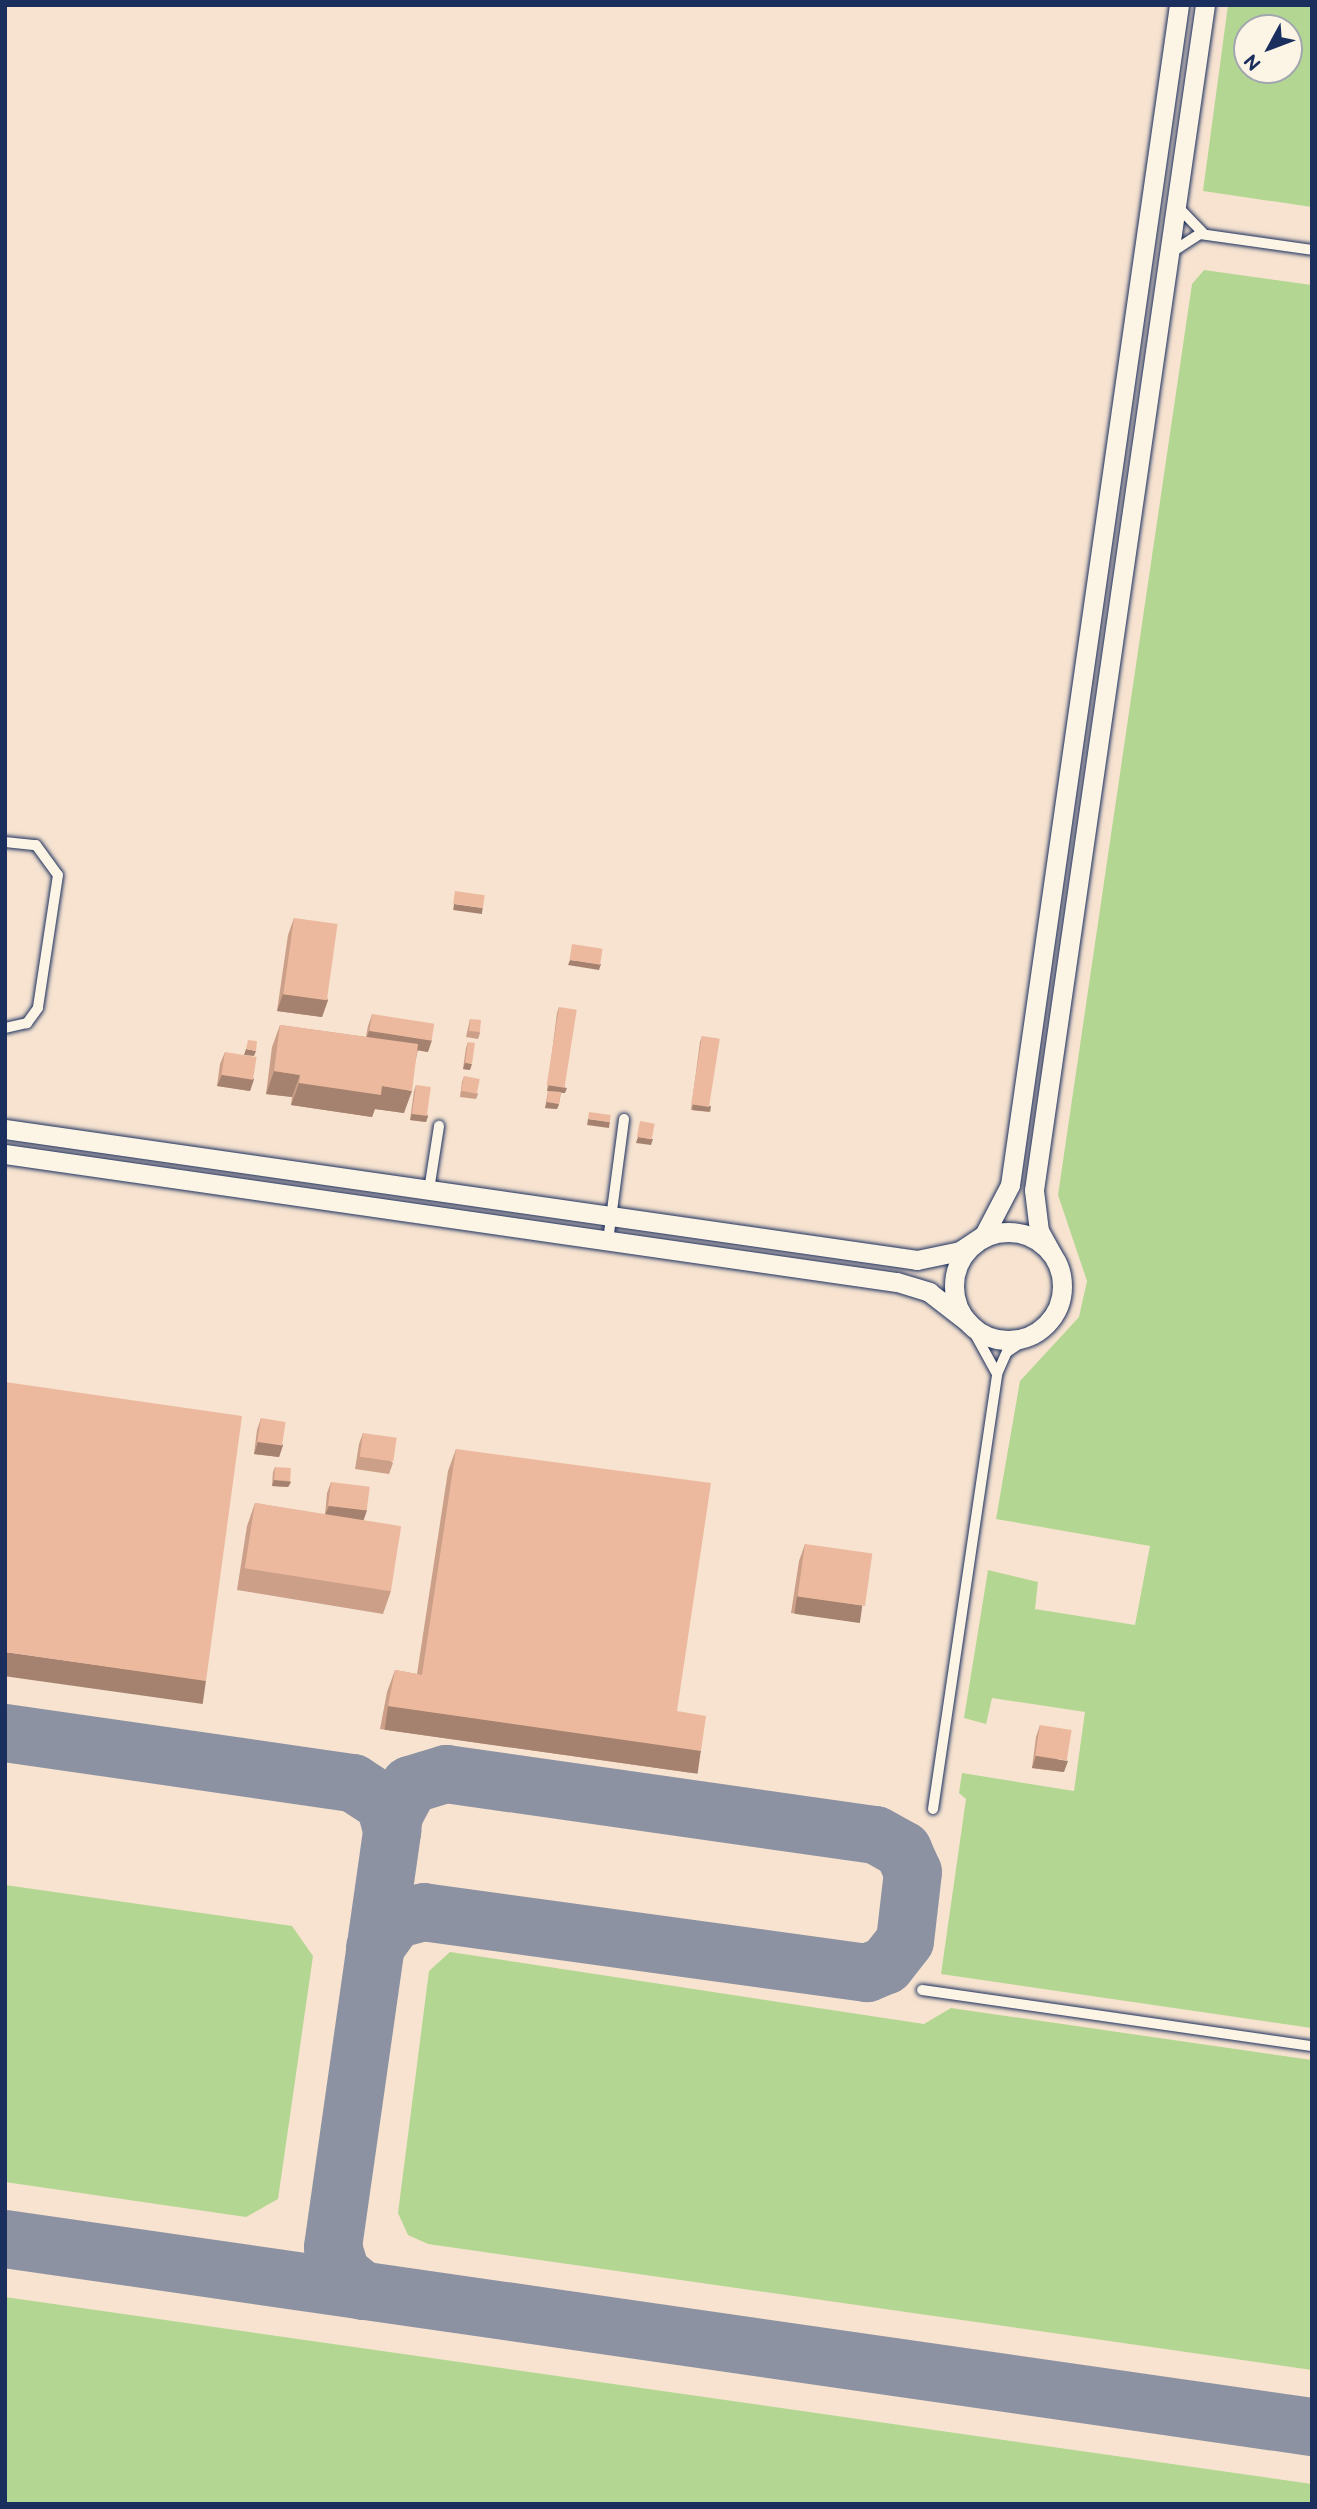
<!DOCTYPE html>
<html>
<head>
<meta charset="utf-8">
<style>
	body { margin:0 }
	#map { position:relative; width:1317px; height:2509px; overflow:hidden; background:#fcf5e5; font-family:"Balsamiq Sans",sans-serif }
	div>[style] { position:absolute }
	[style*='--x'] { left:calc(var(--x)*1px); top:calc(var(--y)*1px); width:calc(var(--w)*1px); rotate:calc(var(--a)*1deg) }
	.built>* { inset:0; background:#f7e3d0 }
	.green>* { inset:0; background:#b3d792 }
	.taxiway>* { height:58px; margin:-29px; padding:0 29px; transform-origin:29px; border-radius:29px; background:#8c92a2 }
	.roads { filter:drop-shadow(0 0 2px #1b2f5e) drop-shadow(0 0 2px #1b2f5e) }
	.service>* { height:10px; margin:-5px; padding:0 5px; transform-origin:5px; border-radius:5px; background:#fcf5e5 }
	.minor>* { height:19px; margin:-9.5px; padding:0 9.5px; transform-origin:9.5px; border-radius:9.5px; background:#fcf5e5 }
	.minor>.ring { margin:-9.5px; padding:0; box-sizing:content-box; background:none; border:19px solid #fcf5e5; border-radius:50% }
	.wall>* { inset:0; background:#cb9f88 }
	.shaded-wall>* { inset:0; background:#a5826f; transform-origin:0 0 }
	.building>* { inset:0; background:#ecb99e; transform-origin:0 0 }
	span { translate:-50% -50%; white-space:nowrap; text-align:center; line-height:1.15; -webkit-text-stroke:6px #fcf5e5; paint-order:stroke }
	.frame { position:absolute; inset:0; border:7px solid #1b2f5e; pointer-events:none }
	.north { position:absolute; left:1233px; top:14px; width:70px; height:70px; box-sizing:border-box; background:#fcf5e5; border:2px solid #a2a6af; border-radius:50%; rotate:229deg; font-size:19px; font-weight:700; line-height:28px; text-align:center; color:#1b2f5e }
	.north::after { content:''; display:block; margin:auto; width:24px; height:32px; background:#1b2f5e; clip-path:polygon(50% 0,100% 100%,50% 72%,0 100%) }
</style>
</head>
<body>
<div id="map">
	<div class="built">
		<i style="clip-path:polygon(evenodd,5px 5px,1312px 5px,1312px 2504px,5px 2504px,5px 5px,1247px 28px,1289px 28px,1289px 70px,1247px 70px,1247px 28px)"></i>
	</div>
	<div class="green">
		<i style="clip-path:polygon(evenodd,1228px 5px,1312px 5px,1312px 207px,1203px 191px,1228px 5px,1247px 28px,1289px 28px,1289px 70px,1247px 70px,1247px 28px)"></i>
		<i style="clip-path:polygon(1204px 270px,1312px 285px,1312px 2028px,941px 1974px,966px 1799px,959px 1793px,962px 1773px,1074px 1791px,1085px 1712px,992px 1698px,986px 1724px,964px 1718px,988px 1570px,1038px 1582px,1035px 1609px,1135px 1625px,1150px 1546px,996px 1519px,1020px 1381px,1079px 1317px,1087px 1281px,1058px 1195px,1192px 284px)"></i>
		<i style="clip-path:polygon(5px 1885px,292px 1926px,313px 1956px,278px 2199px,246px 2217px,5px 2182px)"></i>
		<i style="clip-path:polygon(450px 1952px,924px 2024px,951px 2008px,1312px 2060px,1312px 2370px,428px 2244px,408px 2235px,398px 2213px,429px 1971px)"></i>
		<i style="clip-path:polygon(5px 2297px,1312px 2484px,1312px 2504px,5px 2504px)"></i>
	</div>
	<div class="taxiway">
		<i style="--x:5;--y:1733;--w:352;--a:8.2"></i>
		<i style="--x:353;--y:1783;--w:38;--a:33"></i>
		<i style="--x:385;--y:1804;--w:28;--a:75"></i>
		<i style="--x:5;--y:2239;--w:1320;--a:8.19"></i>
		<i style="--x:363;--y:2291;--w:28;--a:-141"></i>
		<i style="--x:341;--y:2273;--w:27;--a:-107"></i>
		<i style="--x:333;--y:2247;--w:420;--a:-81.9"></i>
		<i style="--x:392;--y:1831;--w:16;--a:-83"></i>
		<i style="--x:394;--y:1815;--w:34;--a:-62"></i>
		<i style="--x:410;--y:1785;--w:38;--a:-17"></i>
		<i style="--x:446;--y:1774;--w:434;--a:8.1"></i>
		<i style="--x:876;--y:1835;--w:31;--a:29"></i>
		<i style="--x:903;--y:1850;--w:24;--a:66"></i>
		<i style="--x:913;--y:1872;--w:69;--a:96.6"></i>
		<i style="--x:905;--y:1941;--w:31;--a:128"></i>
		<i style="--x:886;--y:1965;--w:21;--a:157"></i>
		<i style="--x:867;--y:1973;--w:447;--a:-172.2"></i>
		<i style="--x:424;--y:1912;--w:30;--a:165"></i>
		<i style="--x:395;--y:1920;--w:34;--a:126"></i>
	</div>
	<div class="roads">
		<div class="service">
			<i style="--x:1178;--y:207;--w:36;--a:46"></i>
			<i style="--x:1172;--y:252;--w:33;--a:-33"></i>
			<i style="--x:1200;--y:234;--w:113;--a:8.1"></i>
			<i style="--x:5;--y:842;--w:31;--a:6"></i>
			<i style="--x:36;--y:845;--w:37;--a:54"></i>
			<i style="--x:58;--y:875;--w:134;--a:98.6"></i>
			<i style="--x:38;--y:1008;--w:19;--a:126"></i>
			<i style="--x:27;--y:1023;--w:23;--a:167"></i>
			<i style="--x:429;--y:1190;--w:65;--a:-81.1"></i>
			<i style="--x:608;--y:1241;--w:123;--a:-82.5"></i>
			<i style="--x:969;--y:1323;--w:58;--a:61.2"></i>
			<i style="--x:933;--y:1809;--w:440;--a:-81.6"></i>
			<i style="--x:997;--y:1374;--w:24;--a:-66"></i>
			<i style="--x:1007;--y:1352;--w:32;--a:-34"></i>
			<i style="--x:922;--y:1990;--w:394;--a:8.2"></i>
		</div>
		<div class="minor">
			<i style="--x:5;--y:1129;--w:921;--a:8.17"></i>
			<i style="--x:917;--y:1260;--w:44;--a:-11.8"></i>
			<i style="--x:960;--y:1251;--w:29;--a:-34"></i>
			<i style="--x:984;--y:1235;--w:56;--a:-62.5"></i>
			<i style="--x:1010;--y:1185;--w:1192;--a:-81.85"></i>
			<i style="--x:5;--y:1154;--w:901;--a:8.17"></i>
			<i style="--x:897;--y:1282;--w:34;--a:17"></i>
			<i style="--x:929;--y:1292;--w:51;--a:37.8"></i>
			<i class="ring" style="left:954px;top:1232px;width:89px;height:89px"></i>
			<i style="--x:1052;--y:1254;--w:26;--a:-119"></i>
			<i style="--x:1039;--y:1231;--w:41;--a:-97"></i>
			<i style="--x:1034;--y:1190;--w:1197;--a:-81.79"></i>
		</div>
	</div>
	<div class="wall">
		<i style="clip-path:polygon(294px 918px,328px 1000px,322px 1017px,277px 1011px,288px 935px)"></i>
		<i style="clip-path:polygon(559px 1007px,565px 1093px,561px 1093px,559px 1104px,557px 1109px,545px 1108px,548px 1091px,547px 1091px,557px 1013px)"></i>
		<i style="clip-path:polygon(372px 1014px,428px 1052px,418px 1050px,404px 1113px,375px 1109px,372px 1117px,291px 1105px,292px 1097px,266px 1094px,272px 1047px,280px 1025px,366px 1037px,368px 1026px)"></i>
		<i style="clip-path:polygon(470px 1019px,480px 1033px,478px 1039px,466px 1037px)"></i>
		<i style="clip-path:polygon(702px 1036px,709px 1112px,691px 1110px,700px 1042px)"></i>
		<i style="clip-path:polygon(468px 1042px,470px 1070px,463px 1069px,466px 1048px)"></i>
		<i style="clip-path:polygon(225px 1052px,254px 1079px,250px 1091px,217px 1086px,220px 1064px)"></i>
		<i style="clip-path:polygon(464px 1076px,478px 1094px,476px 1099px,460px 1097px,462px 1082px)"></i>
		<i style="clip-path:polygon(416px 1085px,428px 1116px,426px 1122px,410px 1120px,414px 1091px)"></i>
		<i style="clip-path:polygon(261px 1418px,283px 1445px,279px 1457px,254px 1454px,257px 1430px)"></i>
		<i style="clip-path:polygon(363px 1433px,393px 1463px,389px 1474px,355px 1469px,359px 1444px)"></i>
		<i style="clip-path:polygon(456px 1449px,677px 1711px,701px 1751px,693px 1773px,380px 1729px,387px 1692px,395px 1670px,417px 1674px,448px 1471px)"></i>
		<i style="clip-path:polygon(275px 1467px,291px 1482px,288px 1487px,272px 1486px,273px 1472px)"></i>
		<i style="clip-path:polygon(331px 1482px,367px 1510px,363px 1521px,391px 1591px,383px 1614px,237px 1590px,247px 1526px,255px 1503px,325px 1515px,327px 1493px)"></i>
		<i style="clip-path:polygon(805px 1544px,856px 1622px,791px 1613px,799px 1561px)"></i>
		<i style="clip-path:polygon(1040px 1725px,1064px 1772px,1032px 1768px,1036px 1737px)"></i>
	</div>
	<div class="shaded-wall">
		<i style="left:454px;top:904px;width:29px;height:6px;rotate:8deg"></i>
		<i style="clip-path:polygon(570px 960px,601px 964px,599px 970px,568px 965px)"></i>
		<i style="clip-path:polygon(283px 994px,328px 1000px,322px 1017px,277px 1011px)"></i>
		<i style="clip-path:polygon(369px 1031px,432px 1040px,428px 1052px,365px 1042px)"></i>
		<i style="clip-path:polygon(246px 1049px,256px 1051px,254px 1056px,244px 1055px)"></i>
		<i style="clip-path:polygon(465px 1063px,472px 1064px,470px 1070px,463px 1069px)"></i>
		<i style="clip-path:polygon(274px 1071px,300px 1075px,292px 1097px,266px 1094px)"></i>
		<i style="clip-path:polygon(222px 1075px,254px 1079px,250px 1091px,217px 1086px)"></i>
		<i style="clip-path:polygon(299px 1083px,382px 1086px,412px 1091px,404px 1113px,375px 1109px,372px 1117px,291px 1105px)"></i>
		<i style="clip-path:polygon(549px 1085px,567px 1088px,565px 1093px,547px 1091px)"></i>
		<i style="clip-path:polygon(547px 1102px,559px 1104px,557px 1109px,545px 1108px)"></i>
		<i style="left:693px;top:1104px;width:18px;height:6px;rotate:6deg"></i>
		<i style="clip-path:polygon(412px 1114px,428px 1116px,426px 1122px,410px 1120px)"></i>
		<i style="left:588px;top:1119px;width:22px;height:6px;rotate:8deg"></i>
		<i style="clip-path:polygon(638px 1137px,653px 1139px,651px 1145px,636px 1143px)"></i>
		<i style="clip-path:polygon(258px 1442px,283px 1445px,279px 1457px,254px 1454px)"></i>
		<i style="clip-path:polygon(274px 1480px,291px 1482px,288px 1487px,272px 1486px)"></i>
		<i style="clip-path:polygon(329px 1506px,367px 1510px,363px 1522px,324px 1517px)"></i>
		<i style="left:797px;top:1596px;width:66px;height:18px;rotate:8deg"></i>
		<i style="left:5px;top:1652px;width:203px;height:24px;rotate:8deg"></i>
		<i style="left:388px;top:1706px;width:316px;height:24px;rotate:8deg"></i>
		<i style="clip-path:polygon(1036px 1756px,1068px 1761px,1064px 1772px,1032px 1768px)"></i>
	</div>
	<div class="building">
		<i style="left:455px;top:891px;width:30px;height:13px;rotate:8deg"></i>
		<i style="left:294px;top:918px;width:44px;height:77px;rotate:8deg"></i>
		<i style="left:572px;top:944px;width:31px;height:16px;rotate:9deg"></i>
		<i style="left:559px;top:1007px;width:18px;height:79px;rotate:9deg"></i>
		<i style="left:372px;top:1014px;width:63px;height:17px;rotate:9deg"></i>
		<i style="left:470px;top:1019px;width:11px;height:12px;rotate:5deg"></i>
		<i style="clip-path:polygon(280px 1025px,418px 1044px,412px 1091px,382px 1086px,381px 1095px,299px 1083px,300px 1075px,274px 1071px)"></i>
		<i style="left:702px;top:1036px;width:18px;height:69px;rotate:9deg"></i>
		<i style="clip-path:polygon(248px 1040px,257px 1041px,256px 1051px,246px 1049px)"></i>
		<i style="left:468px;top:1042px;width:7px;height:21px;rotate:8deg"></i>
		<i style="left:225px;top:1052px;width:32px;height:23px;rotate:9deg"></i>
		<i style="left:464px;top:1076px;width:16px;height:15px;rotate:11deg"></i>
		<i style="left:416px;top:1085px;width:15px;height:29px;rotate:8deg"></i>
		<i style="clip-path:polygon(548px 1091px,561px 1092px,559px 1104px,547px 1102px)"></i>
		<i style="left:589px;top:1112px;width:22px;height:7px;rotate:8deg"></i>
		<i style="left:640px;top:1121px;width:15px;height:16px;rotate:11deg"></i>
		<i style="clip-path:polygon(5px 1382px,242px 1416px,206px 1681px,5px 1652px)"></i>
		<i style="left:261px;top:1418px;width:25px;height:24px;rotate:9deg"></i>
		<i style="left:363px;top:1433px;width:34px;height:24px;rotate:8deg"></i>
		<i style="clip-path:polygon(456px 1449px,711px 1483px,677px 1711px,706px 1716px,701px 1751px,388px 1706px,395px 1670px,422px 1675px)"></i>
		<i style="left:275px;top:1467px;width:16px;height:13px;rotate:4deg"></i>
		<i style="left:331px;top:1482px;width:39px;height:24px;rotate:7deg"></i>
		<i style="left:255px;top:1503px;width:148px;height:66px;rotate:9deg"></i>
		<i style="left:805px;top:1544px;width:68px;height:53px;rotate:8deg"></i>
		<i style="left:1040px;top:1725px;width:32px;height:31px;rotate:9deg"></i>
	</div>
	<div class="frame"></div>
	<div class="north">N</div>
</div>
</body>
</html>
